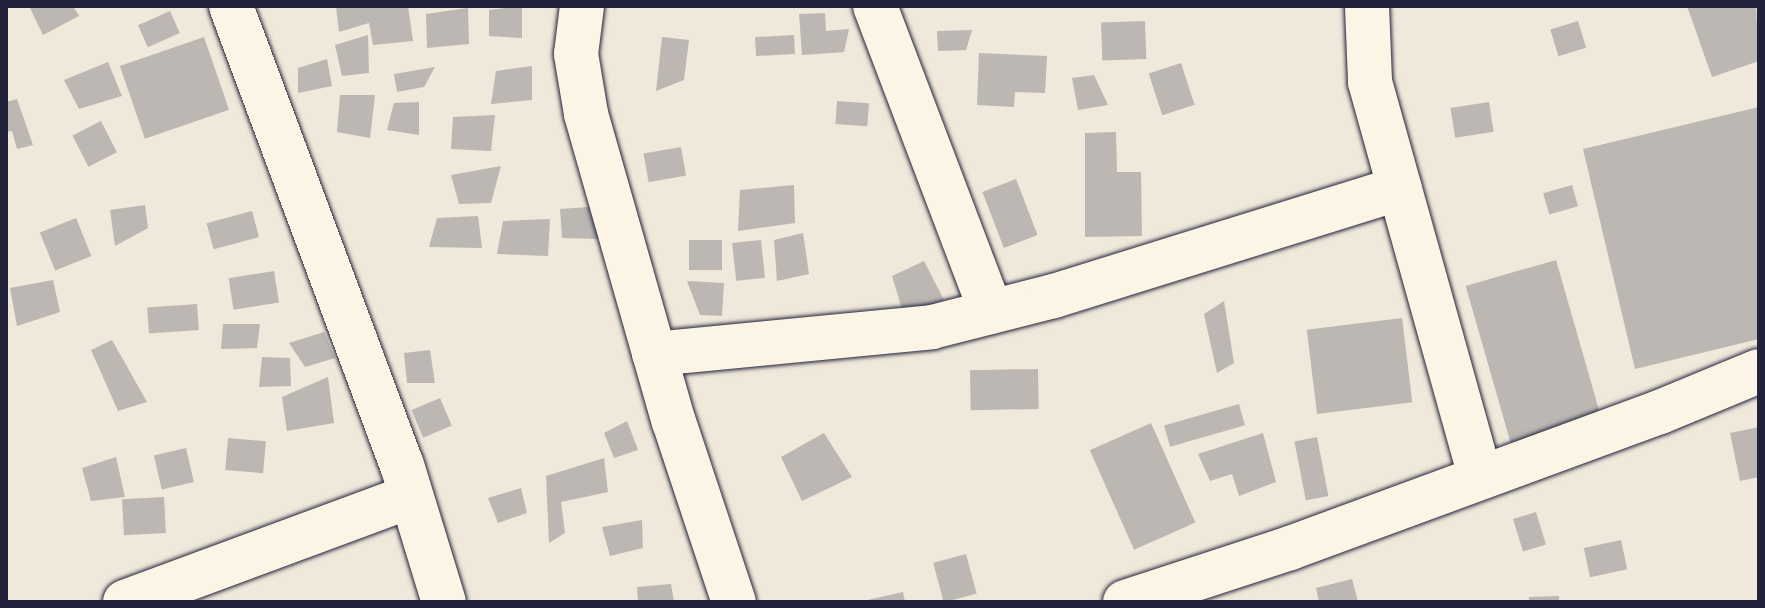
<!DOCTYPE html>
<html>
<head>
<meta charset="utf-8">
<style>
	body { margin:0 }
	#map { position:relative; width:1765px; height:608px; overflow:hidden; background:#efe8db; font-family:"Balsamiq Sans",sans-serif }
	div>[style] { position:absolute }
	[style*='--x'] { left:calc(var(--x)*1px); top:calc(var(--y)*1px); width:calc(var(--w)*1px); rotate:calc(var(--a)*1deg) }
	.building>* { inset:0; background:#bcb7b3; transform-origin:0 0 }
	.roads { filter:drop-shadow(0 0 2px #22223b) drop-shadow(0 0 2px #22223b) }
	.street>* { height:44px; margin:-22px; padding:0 22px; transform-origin:22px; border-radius:22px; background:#fcf5e5 }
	span { translate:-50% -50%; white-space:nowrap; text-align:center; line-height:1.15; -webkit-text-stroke:6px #fcf5e5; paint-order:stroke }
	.frame { position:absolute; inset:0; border:8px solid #22223b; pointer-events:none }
</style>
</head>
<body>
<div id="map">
	<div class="building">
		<i style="clip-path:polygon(29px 6px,73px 6px,79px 16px,43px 35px)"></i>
		<i style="clip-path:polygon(336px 6px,408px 6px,413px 41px,373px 45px,369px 23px,339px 32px)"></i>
		<i style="clip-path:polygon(522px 6px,522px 38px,489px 36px,489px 10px)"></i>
		<i style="clip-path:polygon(1687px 6px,1756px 6px,1759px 61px,1712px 77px)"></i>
		<i style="clip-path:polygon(468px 8px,469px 44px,427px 48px,426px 14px)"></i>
		<i style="left:170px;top:11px;width:24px;height:35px;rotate:66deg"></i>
		<i style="clip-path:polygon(825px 13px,826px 31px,849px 29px,844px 52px,802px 55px,799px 14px)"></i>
		<i style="left:1145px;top:21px;width:38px;height:44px;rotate:88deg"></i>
		<i style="left:1578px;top:21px;width:28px;height:29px;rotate:73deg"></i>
		<i style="clip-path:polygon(972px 30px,966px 50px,938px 51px,937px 31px)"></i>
		<i style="clip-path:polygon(368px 35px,369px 73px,342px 76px,335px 45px)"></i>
		<i style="left:794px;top:35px;width:19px;height:39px;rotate:87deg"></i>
		<i style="left:204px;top:37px;width:77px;height:89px;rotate:71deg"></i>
		<i style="clip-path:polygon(662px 37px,689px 40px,684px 80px,656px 91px)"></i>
		<i style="clip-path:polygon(979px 53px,1047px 56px,1045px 93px,1015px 92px,1014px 107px,977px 105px)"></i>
		<i style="clip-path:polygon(327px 59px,332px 86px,298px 93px,298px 68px)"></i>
		<i style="clip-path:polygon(108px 62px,122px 96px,79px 109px,64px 80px)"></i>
		<i style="left:1181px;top:63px;width:44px;height:34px;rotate:72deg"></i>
		<i style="clip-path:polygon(532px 66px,532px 100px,491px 104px,496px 71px)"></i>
		<i style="clip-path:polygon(435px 67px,424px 87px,397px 92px,394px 74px)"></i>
		<i style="clip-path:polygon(1094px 75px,1108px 105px,1078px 110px,1072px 78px)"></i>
		<i style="clip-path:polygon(340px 95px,375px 95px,370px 138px,337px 132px)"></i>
		<i style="clip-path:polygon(17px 99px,33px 145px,17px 149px,12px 131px,6px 132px,6px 102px)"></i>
		<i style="left:837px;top:101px;width:32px;height:23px;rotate:4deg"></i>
		<i style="clip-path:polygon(419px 102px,419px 135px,387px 130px,394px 103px)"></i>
		<i style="left:1489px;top:102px;width:30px;height:39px;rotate:81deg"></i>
		<i style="clip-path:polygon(1759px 107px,1759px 339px,1635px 369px,1583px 149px)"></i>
		<i style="clip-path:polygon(495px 115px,491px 151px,451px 149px,453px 117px)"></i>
		<i style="left:101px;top:121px;width:35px;height:32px;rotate:63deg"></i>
		<i style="clip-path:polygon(1116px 132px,1117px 172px,1141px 172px,1142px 236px,1085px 237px,1085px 133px)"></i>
		<i style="left:681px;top:147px;width:29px;height:38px;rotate:80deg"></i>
		<i style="clip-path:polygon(501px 166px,491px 203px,459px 204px,451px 175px)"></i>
		<i style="left:1016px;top:179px;width:60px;height:36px;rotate:69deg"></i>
		<i style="clip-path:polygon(794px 185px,795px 223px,738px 231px,740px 190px)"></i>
		<i style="left:1572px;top:185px;width:22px;height:30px;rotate:74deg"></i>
		<i style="clip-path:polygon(145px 205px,148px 228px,115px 246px,110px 210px)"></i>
		<i style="clip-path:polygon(589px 207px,599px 239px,562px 238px,560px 209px)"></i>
		<i style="left:252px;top:211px;width:27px;height:47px;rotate:75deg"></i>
		<i style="clip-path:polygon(478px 216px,482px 248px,429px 247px,437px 218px)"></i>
		<i style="left:76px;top:218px;width:41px;height:39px;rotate:68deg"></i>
		<i style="clip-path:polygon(550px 219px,548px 256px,497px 254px,503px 221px)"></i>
		<i style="clip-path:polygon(803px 233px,809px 274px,777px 281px,774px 240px)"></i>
		<i style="left:689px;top:240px;width:33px;height:30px"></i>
		<i style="left:761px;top:240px;width:38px;height:29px;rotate:84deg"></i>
		<i style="left:1556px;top:260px;width:163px;height:94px;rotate:74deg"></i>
		<i style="clip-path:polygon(924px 261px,944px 300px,904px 316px,892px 276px)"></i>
		<i style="left:274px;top:271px;width:32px;height:46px;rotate:81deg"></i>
		<i style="clip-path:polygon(53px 280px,60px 312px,17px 326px,10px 288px)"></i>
		<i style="clip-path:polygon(687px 281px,724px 283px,722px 316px,700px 315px)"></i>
		<i style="clip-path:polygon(1224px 301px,1234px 363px,1217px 373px,1204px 314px)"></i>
		<i style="left:197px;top:304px;width:26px;height:50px;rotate:86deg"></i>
		<i style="left:1402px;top:318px;width:85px;height:96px;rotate:83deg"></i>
		<i style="clip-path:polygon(223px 324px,260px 324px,257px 348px,221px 349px)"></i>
		<i style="clip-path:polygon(324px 332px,335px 358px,305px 367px,289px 343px)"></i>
		<i style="clip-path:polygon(112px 340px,147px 402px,118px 411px,91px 350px)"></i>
		<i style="clip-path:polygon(430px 350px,435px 383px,407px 383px,404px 353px)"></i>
		<i style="clip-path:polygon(262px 357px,290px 358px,291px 386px,259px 387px)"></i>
		<i style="left:1038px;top:369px;width:40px;height:68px;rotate:89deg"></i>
		<i style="clip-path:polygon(328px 377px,334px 423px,287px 431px,282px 397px)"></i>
		<i style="left:440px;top:398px;width:30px;height:31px;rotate:67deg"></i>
		<i style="left:1239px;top:404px;width:22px;height:78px;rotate:74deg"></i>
		<i style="clip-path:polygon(627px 421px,638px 450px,614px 458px,604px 433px)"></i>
		<i style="left:1151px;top:423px;width:109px;height:67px;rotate:66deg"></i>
		<i style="clip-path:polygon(1759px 427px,1759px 477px,1740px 481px,1730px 433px)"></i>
		<i style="clip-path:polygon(824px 433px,852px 477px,802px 501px,781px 457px)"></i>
		<i style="clip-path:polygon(1263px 433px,1276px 482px,1239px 496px,1232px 474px,1210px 481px,1198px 454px)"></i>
		<i style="left:1317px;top:437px;width:60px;height:23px;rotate:79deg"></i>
		<i style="left:228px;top:438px;width:38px;height:32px;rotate:5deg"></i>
		<i style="left:186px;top:448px;width:35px;height:33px;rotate:77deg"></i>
		<i style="clip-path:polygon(116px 457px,125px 497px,91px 501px,82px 468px)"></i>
		<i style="clip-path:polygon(604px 458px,608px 492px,561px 502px,565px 533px,549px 543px,546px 476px)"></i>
		<i style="clip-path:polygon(521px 488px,527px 513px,498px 523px,488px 498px)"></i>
		<i style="left:164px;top:497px;width:36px;height:42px;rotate:87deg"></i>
		<i style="left:1536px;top:512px;width:34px;height:24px;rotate:73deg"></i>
		<i style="clip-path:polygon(642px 520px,643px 548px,610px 556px,602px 527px)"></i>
		<i style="left:1621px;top:540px;width:30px;height:38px;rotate:78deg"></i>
		<i style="left:966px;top:554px;width:41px;height:34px;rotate:75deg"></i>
		<i style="clip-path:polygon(1352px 579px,1358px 602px,1319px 602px,1316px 588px)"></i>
		<i style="clip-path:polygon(671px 584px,674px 602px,638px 602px,637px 587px)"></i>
		<i style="clip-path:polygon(903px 592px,905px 602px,863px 602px,863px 601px)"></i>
		<i style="clip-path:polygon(1559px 596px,1559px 602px,1529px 602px,1529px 597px)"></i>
	</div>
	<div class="roads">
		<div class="street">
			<i style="--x:231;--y:6;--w:490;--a:69.6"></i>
			<i style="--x:402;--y:465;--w:143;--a:73"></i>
			<i style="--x:582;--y:6;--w:48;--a:97.1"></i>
			<i style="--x:576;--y:54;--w:61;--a:80.5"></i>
			<i style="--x:586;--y:114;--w:320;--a:74.1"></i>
			<i style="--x:674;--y:422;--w:190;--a:71.6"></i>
			<i style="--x:875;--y:6;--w:327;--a:69.2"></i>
			<i style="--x:1367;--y:6;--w:76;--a:87.7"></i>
			<i style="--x:1370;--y:82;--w:410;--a:74.4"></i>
			<i style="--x:654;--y:354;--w:279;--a:-5.5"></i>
			<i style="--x:932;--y:327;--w:126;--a:-14.3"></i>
			<i style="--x:1054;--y:296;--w:362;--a:-17.3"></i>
			<i style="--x:125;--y:602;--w:305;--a:-20.3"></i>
			<i style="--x:1125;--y:602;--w:174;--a:-18.1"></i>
			<i style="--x:1290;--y:548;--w:394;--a:-20.2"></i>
			<i style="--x:1660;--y:412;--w:107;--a:-22.5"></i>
		</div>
	</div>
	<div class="frame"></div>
</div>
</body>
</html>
